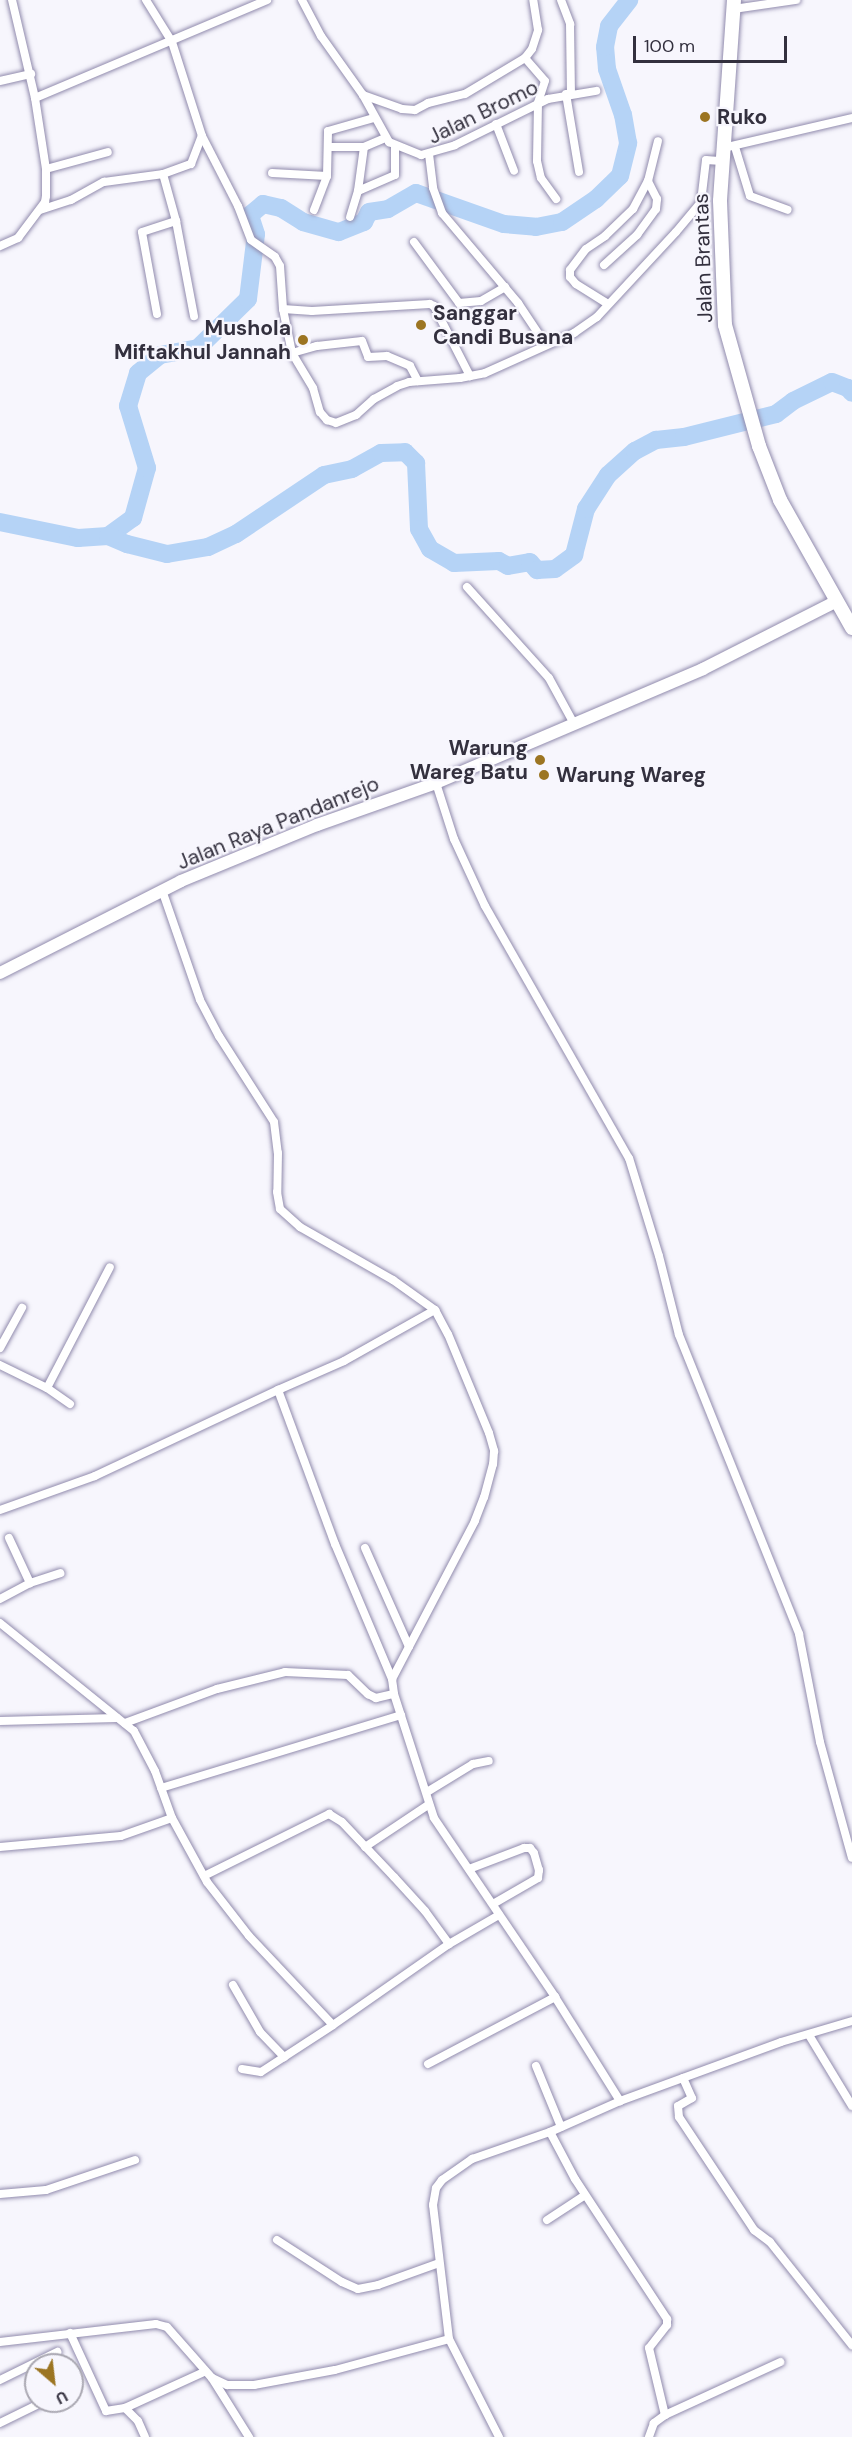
<!DOCTYPE html>
<html>
<head>
<meta charset="utf-8">
<style>
	body { margin:0 }
	#map { position:relative; width:852px; height:2437px; overflow:hidden; background:#f7f6fd; font-family:"DM Sans",sans-serif }
	div>[style] { position:absolute }
	[style*='--x'] { left:calc(var(--x)*1px); top:calc(var(--y)*1px); width:calc(var(--w)*1px); rotate:calc(var(--a)*1deg) }
	.river>* { height:18px; margin:-9px; padding:0 9px; transform-origin:9px; border-radius:9px; background:#b5d3f6 }
	.roads { filter:drop-shadow(0 0 2px #918bad) drop-shadow(0 0 2px #918bad) }
	.minor>* { height:8px; margin:-4px; padding:0 4px; transform-origin:4px; border-radius:4px; background:#fff }
	.secondary>* { height:12px; margin:-6px; padding:0 6px; transform-origin:6px; border-radius:6px; background:#fff }
	.primary>* { height:14px; margin:-7px; padding:0 7px; transform-origin:7px; border-radius:7px; background:#fff }
	.dots>* { width:16px; height:16px; translate:-50% -50%; box-sizing:border-box; border:3px solid #f7f6fd; border-radius:50% }
	span { translate:-50% -50%; white-space:nowrap; text-align:center; line-height:1.15; -webkit-text-stroke:4.5px #f7f6fd; paint-order:stroke }
	.street-label { font-size:21px; color:#33303e }
	.poi-label { font-size:21px; color:#33303e; font-weight:700 }
	.left { translate:0 -50%; text-align:left }
	.right { translate:-100% -50%; text-align:right }
	.north { position:absolute; left:24px; top:2353px; width:60px; height:60px; box-sizing:border-box; background:#f7f6fd; border:2px solid #a9a7b1; border-radius:50%; rotate:152deg; font-size:16px; font-weight:700; line-height:24px; text-align:center; color:#33303e }
	.north::after { content:''; display:block; margin:auto; width:21px; height:27px; background:#9c7522; clip-path:polygon(50% 0,100% 100%,50% 72%,0 100%) }
	.scale { position:absolute; left:633px; top:36px; width:154px; height:27px; box-sizing:border-box; border:3px solid #33303e; border-top:0; padding-left:8px; font-size:18px; line-height:21px; white-space:nowrap; color:#33303e; -webkit-text-stroke:4px #f7f6fd; paint-order:stroke }
</style>
</head>
<body>
<div id="map">
	<div class="river">
		<i style="--x:0;--y:522;--w:80;--a:11.6"></i>
		<i style="--x:78;--y:538;--w:30;--a:-4"></i>
		<i style="--x:108;--y:536;--w:31;--a:-36"></i>
		<i style="--x:133;--y:518;--w:52;--a:-74.4"></i>
		<i style="--x:147;--y:468;--w:65;--a:-107"></i>
		<i style="--x:128;--y:406;--w:34;--a:-73"></i>
		<i style="--x:138;--y:373;--w:28;--a:-39"></i>
		<i style="--x:160;--y:355;--w:39;--a:-10"></i>
		<i style="--x:198;--y:348;--w:70;--a:-44.4"></i>
		<i style="--x:248;--y:299;--w:65;--a:-83"></i>
		<i style="--x:256;--y:234;--w:20;--a:-108"></i>
		<i style="--x:250;--y:215;--w:17;--a:-40"></i>
		<i style="--x:263;--y:204;--w:18;--a:13"></i>
		<i style="--x:281;--y:208;--w:26;--a:32"></i>
		<i style="--x:303;--y:222;--w:37;--a:16"></i>
		<i style="--x:339;--y:232;--w:27;--a:-22"></i>
		<i style="--x:364;--y:222;--w:11;--a:-63"></i>
		<i style="--x:369;--y:212;--w:19;--a:-9"></i>
		<i style="--x:388;--y:209;--w:32;--a:-30"></i>
		<i style="--x:416;--y:193;--w:93;--a:19.4"></i>
		<i style="--x:504;--y:224;--w:32;--a:5"></i>
		<i style="--x:536;--y:227;--w:26;--a:-11"></i>
		<i style="--x:562;--y:222;--w:41;--a:-34.1"></i>
		<i style="--x:596;--y:199;--w:33;--a:-44"></i>
		<i style="--x:620;--y:176;--w:34;--a:-76"></i>
		<i style="--x:628;--y:143;--w:28;--a:-100"></i>
		<i style="--x:623;--y:115;--w:49;--a:-109.2"></i>
		<i style="--x:607;--y:69;--w:22;--a:-95"></i>
		<i style="--x:605;--y:47;--w:21;--a:-79"></i>
		<i style="--x:609;--y:26;--w:33;--a:-52"></i>
		<i style="--x:108;--y:536;--w:21;--a:23"></i>
		<i style="--x:127;--y:544;--w:41;--a:14"></i>
		<i style="--x:167;--y:554;--w:42;--a:-9.7"></i>
		<i style="--x:208;--y:547;--w:31;--a:-25"></i>
		<i style="--x:236;--y:534;--w:106;--a:-33.8"></i>
		<i style="--x:324;--y:475;--w:29;--a:-12"></i>
		<i style="--x:352;--y:469;--w:33;--a:-29"></i>
		<i style="--x:381;--y:453;--w:24;--a:-2"></i>
		<i style="--x:405;--y:452;--w:16;--a:45"></i>
		<i style="--x:416;--y:463;--w:66;--a:87.4"></i>
		<i style="--x:419;--y:529;--w:23;--a:61"></i>
		<i style="--x:430;--y:549;--w:28;--a:30"></i>
		<i style="--x:454;--y:563;--w:45;--a:-2.5"></i>
		<i style="--x:499;--y:561;--w:10;--a:29"></i>
		<i style="--x:508;--y:566;--w:22;--a:-10"></i>
		<i style="--x:530;--y:562;--w:11;--a:49"></i>
		<i style="--x:537;--y:570;--w:18;--a:-3"></i>
		<i style="--x:555;--y:569;--w:24;--a:-36"></i>
		<i style="--x:574;--y:555;--w:48;--a:-75.4"></i>
		<i style="--x:586;--y:509;--w:40;--a:-57.1"></i>
		<i style="--x:608;--y:475;--w:36;--a:-42"></i>
		<i style="--x:635;--y:451;--w:24;--a:-28"></i>
		<i style="--x:656;--y:440;--w:28;--a:-6"></i>
		<i style="--x:684;--y:437;--w:95;--a:-14"></i>
		<i style="--x:776;--y:414;--w:21;--a:-37"></i>
		<i style="--x:793;--y:401;--w:43;--a:-26"></i>
		<i style="--x:832;--y:382;--w:17;--a:21"></i>
		<i style="--x:848;--y:388;--w:6;--a:51"></i>
	</div>
	<div class="roads">
		<div class="minor">
			<i style="--x:146;--y:0;--w:49;--a:58.2"></i>
			<i style="--x:172;--y:42;--w:99;--a:72.3"></i>
			<i style="--x:202;--y:136;--w:79;--a:62.8"></i>
			<i style="--x:238;--y:206;--w:36;--a:69"></i>
			<i style="--x:251;--y:240;--w:29;--a:35"></i>
			<i style="--x:275;--y:257;--w:10;--a:61"></i>
			<i style="--x:280;--y:266;--w:43;--a:86"></i>
			<i style="--x:283;--y:309;--w:45;--a:78.4"></i>
			<i style="--x:292;--y:353;--w:41;--a:59"></i>
			<i style="--x:313;--y:388;--w:25;--a:74"></i>
			<i style="--x:320;--y:412;--w:11;--a:49"></i>
			<i style="--x:327;--y:420;--w:9;--a:18"></i>
			<i style="--x:336;--y:423;--w:22;--a:-22"></i>
			<i style="--x:356;--y:415;--w:24;--a:-42"></i>
			<i style="--x:374;--y:399;--w:26;--a:-29"></i>
			<i style="--x:397;--y:386;--w:13;--a:-18"></i>
			<i style="--x:409;--y:382;--w:51;--a:-4.5"></i>
			<i style="--x:460;--y:378;--w:25;--a:-11"></i>
			<i style="--x:485;--y:373;--w:98;--a:-24.2"></i>
			<i style="--x:574;--y:333;--w:28;--a:-35"></i>
			<i style="--x:597;--y:317;--w:116;--a:-47.1"></i>
			<i style="--x:676;--y:232;--w:39;--a:-50"></i>
			<i style="--x:701;--y:202;--w:42;--a:-83.2"></i>
			<i style="--x:706;--y:160;--w:16;--a:4"></i>
			<i style="--x:302;--y:0;--w:41;--a:62.2"></i>
			<i style="--x:321;--y:36;--w:72;--a:54.6"></i>
			<i style="--x:363;--y:95;--w:41;--a:19.7"></i>
			<i style="--x:402;--y:109;--w:13;--a:4"></i>
			<i style="--x:415;--y:110;--w:15;--a:-28"></i>
			<i style="--x:428;--y:103;--w:38;--a:-14"></i>
			<i style="--x:465;--y:94;--w:70;--a:-31"></i>
			<i style="--x:525;--y:58;--w:11;--a:-52"></i>
			<i style="--x:532;--y:49;--w:20;--a:-72"></i>
			<i style="--x:538;--y:30;--w:30;--a:-99"></i>
			<i style="--x:561;--y:0;--w:26;--a:69"></i>
			<i style="--x:570;--y:24;--w:70;--a:89.2"></i>
			<i style="--x:734;--y:9;--w:63;--a:-8.3"></i>
			<i style="--x:525;--y:58;--w:30;--a:49"></i>
			<i style="--x:545;--y:81;--w:23;--a:108"></i>
			<i style="--x:538;--y:103;--w:58;--a:91"></i>
			<i style="--x:537;--y:161;--w:17;--a:77"></i>
			<i style="--x:541;--y:178;--w:26;--a:54"></i>
			<i style="--x:0;--y:81;--w:32;--a:-13"></i>
			<i style="--x:566;--y:94;--w:79;--a:80.5"></i>
			<i style="--x:363;--y:95;--w:54;--a:61"></i>
			<i style="--x:389;--y:142;--w:35;--a:22"></i>
			<i style="--x:421;--y:155;--w:35;--a:-16"></i>
			<i style="--x:455;--y:145;--w:104;--a:-26.3"></i>
			<i style="--x:548;--y:99;--w:49;--a:-9.5"></i>
			<i style="--x:35;--y:98;--w:252;--a:-22.9"></i>
			<i style="--x:496;--y:124;--w:50;--a:69"></i>
			<i style="--x:328;--y:147;--w:36;--a:0"></i>
			<i style="--x:364;--y:147;--w:44;--a:97.8"></i>
			<i style="--x:358;--y:191;--w:27;--a:107"></i>
			<i style="--x:364;--y:147;--w:23;--a:-23"></i>
			<i style="--x:735;--y:147;--w:51;--a:73"></i>
			<i style="--x:750;--y:196;--w:40;--a:20.2"></i>
			<i style="--x:723;--y:148;--w:132;--a:-13.1"></i>
			<i style="--x:429;--y:154;--w:34;--a:83"></i>
			<i style="--x:433;--y:188;--w:27;--a:70"></i>
			<i style="--x:442;--y:213;--w:118;--a:49.8"></i>
			<i style="--x:518;--y:303;--w:50;--a:56.3"></i>
			<i style="--x:46;--y:169;--w:64;--a:-15.3"></i>
			<i style="--x:272;--y:173;--w:55;--a:3.1"></i>
			<i style="--x:163;--y:174;--w:30;--a:-20"></i>
			<i style="--x:191;--y:164;--w:30;--a:-69"></i>
			<i style="--x:358;--y:191;--w:40;--a:-23.4"></i>
			<i style="--x:395;--y:175;--w:29;--a:-90"></i>
			<i style="--x:40;--y:210;--w:33;--a:-18"></i>
			<i style="--x:71;--y:200;--w:38;--a:-29"></i>
			<i style="--x:104;--y:182;--w:60;--a:-7.7"></i>
			<i style="--x:163;--y:174;--w:49;--a:74.5"></i>
			<i style="--x:176;--y:221;--w:97;--a:79.3"></i>
			<i style="--x:314;--y:210;--w:36;--a:-69"></i>
			<i style="--x:327;--y:176;--w:45;--a:-88.7"></i>
			<i style="--x:328;--y:131;--w:48;--a:-15.8"></i>
			<i style="--x:414;--y:242;--w:76;--a:53.6"></i>
			<i style="--x:459;--y:303;--w:22;--a:-5"></i>
			<i style="--x:481;--y:301;--w:28;--a:-30"></i>
			<i style="--x:0;--y:246;--w:20;--a:-24"></i>
			<i style="--x:18;--y:238;--w:45;--a:-53.1"></i>
			<i style="--x:45;--y:202;--w:6;--a:-81"></i>
			<i style="--x:46;--y:196;--w:27;--a:-90"></i>
			<i style="--x:46;--y:169;--w:72;--a:-98.8"></i>
			<i style="--x:35;--y:98;--w:101;--a:-103.2"></i>
			<i style="--x:604;--y:265;--w:45;--a:-42.3"></i>
			<i style="--x:637;--y:235;--w:32;--a:-54"></i>
			<i style="--x:656;--y:209;--w:10;--a:-84"></i>
			<i style="--x:657;--y:199;--w:20;--a:-117"></i>
			<i style="--x:608;--y:304;--w:38;--a:-148"></i>
			<i style="--x:576;--y:284;--w:9;--a:-131"></i>
			<i style="--x:570;--y:277;--w:7;--a:-90"></i>
			<i style="--x:570;--y:270;--w:26;--a:-53"></i>
			<i style="--x:586;--y:249;--w:23;--a:-34"></i>
			<i style="--x:605;--y:236;--w:39;--a:-44"></i>
			<i style="--x:633;--y:209;--w:32;--a:-62"></i>
			<i style="--x:648;--y:181;--w:41;--a:-76"></i>
			<i style="--x:283;--y:309;--w:29;--a:4"></i>
			<i style="--x:312;--y:311;--w:118;--a:-3.4"></i>
			<i style="--x:430;--y:304;--w:4;--a:27"></i>
			<i style="--x:434;--y:306;--w:79;--a:62.8"></i>
			<i style="--x:157;--y:314;--w:83;--a:-100.4"></i>
			<i style="--x:142;--y:232;--w:36;--a:-18"></i>
			<i style="--x:292;--y:353;--w:26;--a:-16"></i>
			<i style="--x:317;--y:346;--w:45;--a:-6.3"></i>
			<i style="--x:362;--y:341;--w:17;--a:69"></i>
			<i style="--x:368;--y:357;--w:19;--a:-3"></i>
			<i style="--x:387;--y:356;--w:25;--a:23"></i>
			<i style="--x:410;--y:366;--w:17;--a:62"></i>
			<i style="--x:467;--y:587;--w:122;--a:48"></i>
			<i style="--x:549;--y:678;--w:50;--a:61.4"></i>
			<i style="--x:436;--y:783;--w:59;--a:72.2"></i>
			<i style="--x:454;--y:839;--w:74;--a:65.2"></i>
			<i style="--x:485;--y:906;--w:290;--a:60.3"></i>
			<i style="--x:629;--y:1158;--w:102;--a:73"></i>
			<i style="--x:659;--y:1256;--w:81;--a:75.8"></i>
			<i style="--x:679;--y:1335;--w:322;--a:68.1"></i>
			<i style="--x:799;--y:1634;--w:110;--a:79"></i>
			<i style="--x:820;--y:1742;--w:120;--a:74.6"></i>
			<i style="--x:162;--y:890;--w:116;--a:70.9"></i>
			<i style="--x:200;--y:1000;--w:41;--a:62.2"></i>
			<i style="--x:219;--y:1036;--w:102;--a:57.4"></i>
			<i style="--x:274;--y:1122;--w:31;--a:83"></i>
			<i style="--x:278;--y:1153;--w:39;--a:91"></i>
			<i style="--x:277;--y:1192;--w:17;--a:80"></i>
			<i style="--x:280;--y:1209;--w:27;--a:42"></i>
			<i style="--x:300;--y:1227;--w:107;--a:29.7"></i>
			<i style="--x:393;--y:1280;--w:52;--a:35.5"></i>
			<i style="--x:435;--y:1310;--w:27;--a:62"></i>
			<i style="--x:448;--y:1334;--w:107;--a:67.5"></i>
			<i style="--x:489;--y:1433;--w:19;--a:74"></i>
			<i style="--x:494;--y:1451;--w:13;--a:94"></i>
			<i style="--x:493;--y:1464;--w:34;--a:105"></i>
			<i style="--x:484;--y:1497;--w:26;--a:111"></i>
			<i style="--x:475;--y:1521;--w:178;--a:117.7"></i>
			<i style="--x:392;--y:1679;--w:15;--a:82"></i>
			<i style="--x:394;--y:1694;--w:130;--a:72.1"></i>
			<i style="--x:434;--y:1818;--w:216;--a:55.9"></i>
			<i style="--x:555;--y:1997;--w:123;--a:58"></i>
			<i style="--x:0;--y:1348;--w:46;--a:-61.2"></i>
			<i style="--x:0;--y:1365;--w:52;--a:26.1"></i>
			<i style="--x:278;--y:1390;--w:72;--a:-23.7"></i>
			<i style="--x:344;--y:1361;--w:104;--a:-29.3"></i>
			<i style="--x:70;--y:1404;--w:28;--a:-145"></i>
			<i style="--x:47;--y:1388;--w:136;--a:-62.5"></i>
			<i style="--x:0;--y:1510;--w:101;--a:-19.7"></i>
			<i style="--x:95;--y:1476;--w:202;--a:-25.2"></i>
			<i style="--x:278;--y:1390;--w:164;--a:69.7"></i>
			<i style="--x:335;--y:1544;--w:147;--a:67.1"></i>
			<i style="--x:9;--y:1538;--w:50;--a:65"></i>
			<i style="--x:365;--y:1548;--w:108;--a:66"></i>
			<i style="--x:0;--y:1599;--w:34;--a:-28"></i>
			<i style="--x:30;--y:1583;--w:32;--a:-18"></i>
			<i style="--x:0;--y:1623;--w:172;--a:38.9"></i>
			<i style="--x:134;--y:1731;--w:45;--a:62.3"></i>
			<i style="--x:155;--y:1771;--w:50;--a:70.1"></i>
			<i style="--x:172;--y:1818;--w:73;--a:61.3"></i>
			<i style="--x:207;--y:1882;--w:68;--a:52.1"></i>
			<i style="--x:249;--y:1936;--w:122;--a:46.7"></i>
			<i style="--x:333;--y:2025;--w:141;--a:-34.9"></i>
			<i style="--x:449;--y:1944;--w:58;--a:-30.1"></i>
			<i style="--x:0;--y:1721;--w:117;--a:-1.5"></i>
			<i style="--x:125;--y:1723;--w:98;--a:-20.3"></i>
			<i style="--x:217;--y:1689;--w:70;--a:-14"></i>
			<i style="--x:285;--y:1672;--w:63;--a:2.7"></i>
			<i style="--x:348;--y:1675;--w:28;--a:44"></i>
			<i style="--x:368;--y:1694;--w:9;--a:27"></i>
			<i style="--x:376;--y:1698;--w:18;--a:-13"></i>
			<i style="--x:161;--y:1788;--w:251;--a:-16.9"></i>
			<i style="--x:427;--y:1792;--w:54;--a:-31.3"></i>
			<i style="--x:473;--y:1764;--w:16;--a:-11"></i>
			<i style="--x:0;--y:1847;--w:121;--a:-5.2"></i>
			<i style="--x:121;--y:1836;--w:54;--a:-19.4"></i>
			<i style="--x:365;--y:1847;--w:76;--a:-33.7"></i>
			<i style="--x:469;--y:1869;--w:59;--a:-20.9"></i>
			<i style="--x:524;--y:1848;--w:6;--a:0"></i>
			<i style="--x:530;--y:1848;--w:6;--a:51"></i>
			<i style="--x:534;--y:1853;--w:18;--a:74"></i>
			<i style="--x:539;--y:1870;--w:8;--a:97"></i>
			<i style="--x:538;--y:1878;--w:52;--a:150"></i>
			<i style="--x:204;--y:1876;--w:140;--a:-26.4"></i>
			<i style="--x:329;--y:1814;--w:15;--a:32"></i>
			<i style="--x:342;--y:1822;--w:76;--a:46.6"></i>
			<i style="--x:394;--y:1877;--w:46;--a:47.6"></i>
			<i style="--x:425;--y:1911;--w:41;--a:54"></i>
			<i style="--x:233;--y:1985;--w:54;--a:60.1"></i>
			<i style="--x:260;--y:2032;--w:35;--a:46"></i>
			<i style="--x:809;--y:2035;--w:83;--a:58.8"></i>
			<i style="--x:428;--y:2064;--w:144;--a:-27.8"></i>
			<i style="--x:536;--y:2066;--w:66;--a:67.7"></i>
			<i style="--x:242;--y:2069;--w:19;--a:9"></i>
			<i style="--x:261;--y:2072;--w:86;--a:-33.1"></i>
			<i style="--x:683;--y:2078;--w:22;--a:66"></i>
			<i style="--x:692;--y:2098;--w:16;--a:150"></i>
			<i style="--x:678;--y:2106;--w:11;--a:85"></i>
			<i style="--x:679;--y:2117;--w:136;--a:56.4"></i>
			<i style="--x:754;--y:2230;--w:20;--a:37"></i>
			<i style="--x:770;--y:2242;--w:132;--a:51.5"></i>
			<i style="--x:550;--y:2132;--w:53;--a:62"></i>
			<i style="--x:575;--y:2179;--w:168;--a:56.7"></i>
			<i style="--x:667;--y:2319;--w:6;--a:90"></i>
			<i style="--x:667;--y:2325;--w:29;--a:128"></i>
			<i style="--x:649;--y:2348;--w:69;--a:76.6"></i>
			<i style="--x:665;--y:2415;--w:14;--a:144"></i>
			<i style="--x:654;--y:2423;--w:15;--a:110"></i>
			<i style="--x:0;--y:2194;--w:46;--a:-5"></i>
			<i style="--x:46;--y:2190;--w:94;--a:-18.6"></i>
			<i style="--x:547;--y:2220;--w:45;--a:-33.3"></i>
			<i style="--x:277;--y:2240;--w:77;--a:32.9"></i>
			<i style="--x:342;--y:2282;--w:17;--a:24"></i>
			<i style="--x:358;--y:2289;--w:20;--a:-11"></i>
			<i style="--x:378;--y:2285;--w:65;--a:-19.8"></i>
			<i style="--x:70;--y:2333;--w:86;--a:65.2"></i>
			<i style="--x:106;--y:2411;--w:19;--a:-9"></i>
			<i style="--x:125;--y:2408;--w:87;--a:-24.5"></i>
			<i style="--x:0;--y:2342;--w:157;--a:-6.6"></i>
			<i style="--x:156;--y:2324;--w:11;--a:15"></i>
			<i style="--x:167;--y:2327;--w:68;--a:48.6"></i>
			<i style="--x:212;--y:2378;--w:17;--a:25"></i>
			<i style="--x:227;--y:2385;--w:27;--a:0"></i>
			<i style="--x:254;--y:2385;--w:82;--a:-10.5"></i>
			<i style="--x:335;--y:2370;--w:118;--a:-15.2"></i>
			<i style="--x:212;--y:2378;--w:70;--a:57.9"></i>
			<i style="--x:0;--y:2380;--w:64;--a:-26.2"></i>
			<i style="--x:125;--y:2408;--w:18;--a:45"></i>
			<i style="--x:138;--y:2421;--w:17;--a:66"></i>
			<i style="--x:665;--y:2415;--w:127;--a:-24.7"></i>
			<i style="--x:0;--y:2423;--w:50;--a:-26.1"></i>
			<i style="--x:499;--y:2437;--w:110;--a:-117"></i>
			<i style="--x:449;--y:2339;--w:135;--a:-96.8"></i>
			<i style="--x:433;--y:2205;--w:17;--a:-80"></i>
			<i style="--x:436;--y:2188;--w:10;--a:-53"></i>
			<i style="--x:442;--y:2180;--w:37;--a:-35"></i>
			<i style="--x:472;--y:2159;--w:83;--a:-19.1"></i>
			<i style="--x:550;--y:2132;--w:77;--a:-23.9"></i>
			<i style="--x:620;--y:2101;--w:171;--a:-20.1"></i>
			<i style="--x:781;--y:2042;--w:74;--a:-16.5"></i>
		</div>
		<div class="secondary">
			<i style="--x:0;--y:973;--w:203;--a:-26.9"></i>
			<i style="--x:181;--y:881;--w:147;--a:-22.4"></i>
			<i style="--x:317;--y:825;--w:126;--a:-19.4"></i>
			<i style="--x:436;--y:783;--w:290;--a:-23.1"></i>
			<i style="--x:703;--y:669;--w:150;--a:-26.9"></i>
		</div>
		<div class="primary">
			<i style="--x:734;--y:0;--w:201;--a:94"></i>
			<i style="--x:720;--y:201;--w:124;--a:87.7"></i>
			<i style="--x:725;--y:325;--w:126;--a:74.3"></i>
			<i style="--x:759;--y:446;--w:58;--a:68.7"></i>
			<i style="--x:780;--y:500;--w:147;--a:60.6"></i>
		</div>
	</div>
	<div class="dots">
		<i style="left:705px;top:117px;background:#9c7522"></i>
		<i style="left:421px;top:325px;background:#9c7522"></i>
		<i style="left:303px;top:340px;background:#9c7522"></i>
		<i style="left:540px;top:760px;background:#9c7522"></i>
		<i style="left:544px;top:775px;background:#9c7522"></i>
	</div>
	<div class="street-label">
		<span style="left:483px;top:112px;rotate:-26deg">Jalan Bromo</span>
		<span style="left:703px;top:258px;rotate:-92deg">Jalan Brantas</span>
		<span style="left:278px;top:823px;rotate:-22deg">Jalan Raya Pandanrejo</span>
	</div>
	<div class="poi-label">
		<span class="left" style="left:717px;top:117px">Ruko</span>
		<span class="left" style="left:433px;top:325px">Sanggar<br>Candi Busana</span>
		<span class="right" style="left:291px;top:340px">Mushola<br>Miftakhul Jannah</span>
		<span class="right" style="left:528px;top:760px">Warung<br>Wareg Batu</span>
		<span class="left" style="left:556px;top:775px">Warung Wareg</span>
	</div>
	<div class="north">U</div>
	<div class="scale">100 m</div>
</div>
</body>
</html>
